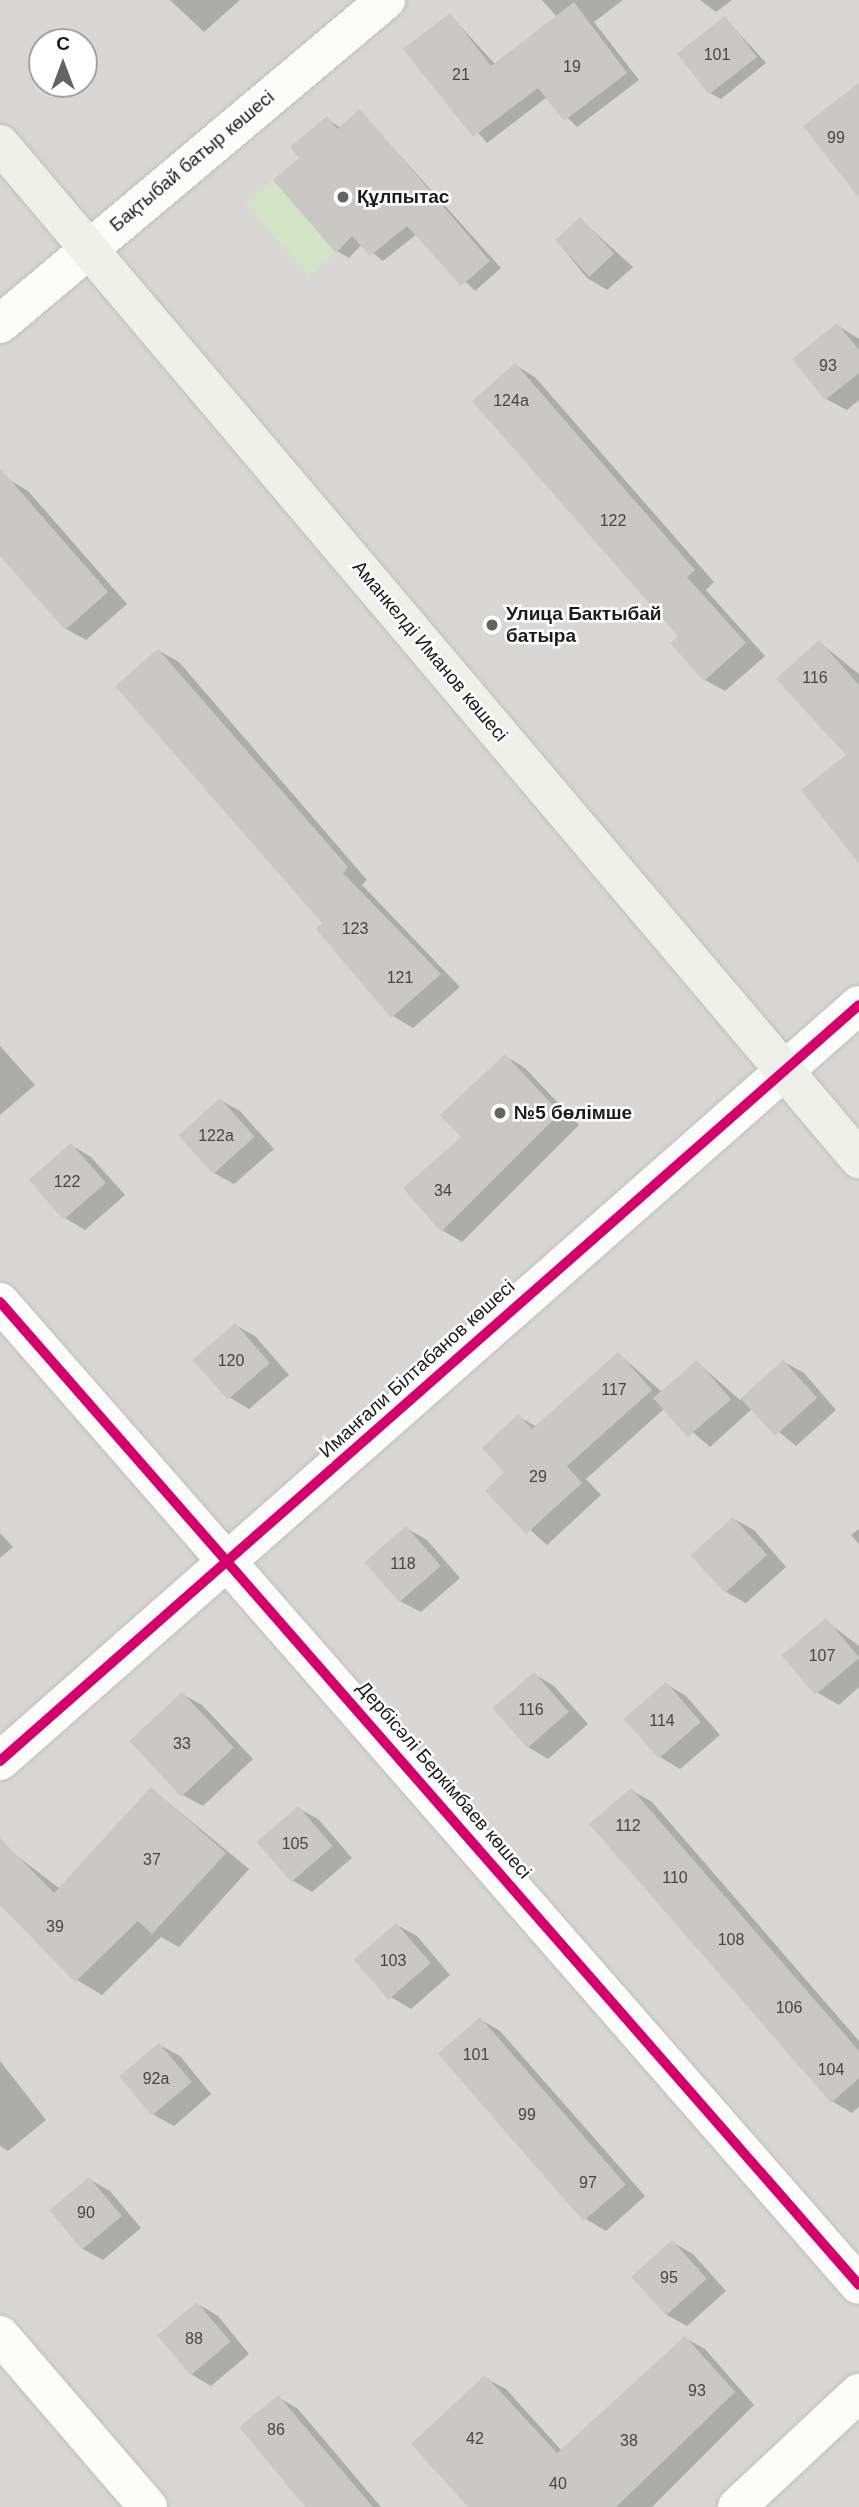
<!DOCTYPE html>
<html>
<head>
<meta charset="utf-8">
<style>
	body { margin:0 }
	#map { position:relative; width:859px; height:2507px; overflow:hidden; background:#e9e8e4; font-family:Helvetica,sans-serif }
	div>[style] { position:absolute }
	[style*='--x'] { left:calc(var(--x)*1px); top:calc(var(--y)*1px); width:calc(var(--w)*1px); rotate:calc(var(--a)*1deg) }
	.residential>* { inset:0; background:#d8d7d5 }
	.grass>* { inset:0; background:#d3e4c6; transform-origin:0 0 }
	.shadow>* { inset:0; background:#0003 }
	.building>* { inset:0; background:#cac8c5; transform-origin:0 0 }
	.roads { filter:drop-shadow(0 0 2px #c0c0be) drop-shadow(0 0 2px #c0c0be) }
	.street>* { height:38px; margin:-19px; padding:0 19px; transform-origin:19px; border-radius:19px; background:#fcfcfb }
	.secondary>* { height:38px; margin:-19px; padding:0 19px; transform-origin:19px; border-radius:19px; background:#f0f0ea }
	.cycleway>* { height:10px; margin:-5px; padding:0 5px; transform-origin:5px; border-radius:5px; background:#d6006c }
	.dots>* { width:19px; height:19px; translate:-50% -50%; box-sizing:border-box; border:4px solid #fff; border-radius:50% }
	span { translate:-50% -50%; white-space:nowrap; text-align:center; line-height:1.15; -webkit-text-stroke:5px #fff; paint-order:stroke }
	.number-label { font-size:16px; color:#474646 }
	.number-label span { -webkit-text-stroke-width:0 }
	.street-label { font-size:19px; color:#1b1b1b }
	.poi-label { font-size:19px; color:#1b1b1b; font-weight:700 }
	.left { translate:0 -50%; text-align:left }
	.north { position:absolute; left:28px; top:28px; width:70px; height:70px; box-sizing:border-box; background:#fff; border:2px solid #a4a4a4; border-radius:50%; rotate:0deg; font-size:19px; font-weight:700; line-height:28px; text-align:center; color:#1b1b1b }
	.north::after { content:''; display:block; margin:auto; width:24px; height:32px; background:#636361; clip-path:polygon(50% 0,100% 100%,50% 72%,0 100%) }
</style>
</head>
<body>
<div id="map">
	<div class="residential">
		<i style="clip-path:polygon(evenodd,0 0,859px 0,859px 2507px,0 2507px,0 0,42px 42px,84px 42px,84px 84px,42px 84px,42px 42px)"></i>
	</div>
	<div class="grass">
		<i style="left:273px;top:180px;width:96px;height:36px;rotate:49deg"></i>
	</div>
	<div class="shadow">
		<i style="clip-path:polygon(170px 0,240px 0,204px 32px)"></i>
		<i style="clip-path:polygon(542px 0,623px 0,594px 22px,639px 80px,577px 127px,547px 97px,487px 143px,406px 49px,450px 15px,496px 65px,557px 17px)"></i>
		<i style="clip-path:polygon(700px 0,732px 0,716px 12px)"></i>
		<i style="clip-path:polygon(725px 18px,766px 63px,721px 99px,710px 93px)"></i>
		<i style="clip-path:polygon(360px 111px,501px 268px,475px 291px,417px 234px,383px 261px,362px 244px,349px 258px,337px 251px,302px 158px,327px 119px,341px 128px)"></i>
		<i style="clip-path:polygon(580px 219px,633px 267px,607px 290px,587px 278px,556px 240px)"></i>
		<i style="clip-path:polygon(837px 325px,859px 339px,859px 400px,847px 410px,826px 399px)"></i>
		<i style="clip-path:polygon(515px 365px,535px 377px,714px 582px,706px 590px,765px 656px,725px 691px,705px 680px)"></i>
		<i style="clip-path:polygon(8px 479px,28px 491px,127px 604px,86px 640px,66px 629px,0 553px,0 486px)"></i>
		<i style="clip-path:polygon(819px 642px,859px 674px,859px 861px,848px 756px)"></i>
		<i style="clip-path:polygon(159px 651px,179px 662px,367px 880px,362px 885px,460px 987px,413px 1028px,393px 1016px,325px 924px)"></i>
		<i style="clip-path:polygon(0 1046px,35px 1085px,0 1115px)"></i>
		<i style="clip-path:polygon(505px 1056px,525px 1068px,579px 1125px,462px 1242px,442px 1230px,464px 1137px)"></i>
		<i style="clip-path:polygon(220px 1100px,240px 1111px,274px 1149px,234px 1184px,214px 1173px)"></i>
		<i style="clip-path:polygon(71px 1145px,91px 1157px,125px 1195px,85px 1230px,65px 1218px)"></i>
		<i style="clip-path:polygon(235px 1325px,255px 1336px,289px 1375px,249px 1409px,229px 1397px)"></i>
		<i style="clip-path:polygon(619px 1354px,663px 1393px,697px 1362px,740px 1400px,784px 1362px,804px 1373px,836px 1410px,796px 1446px,752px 1409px,710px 1447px,665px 1408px,586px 1479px,601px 1495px,547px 1545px,487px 1491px,507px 1472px,518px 1416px,537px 1427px)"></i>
		<i style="clip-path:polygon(734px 1519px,754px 1530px,786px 1567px,746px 1603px,726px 1592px)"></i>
		<i style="clip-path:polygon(406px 1528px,427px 1540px,460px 1578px,421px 1612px,400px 1601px)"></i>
		<i style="clip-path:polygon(859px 1529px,859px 1544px,851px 1535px)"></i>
		<i style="clip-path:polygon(0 1533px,13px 1547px,0 1558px)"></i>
		<i style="clip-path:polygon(826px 1621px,859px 1646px,859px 1687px,839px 1705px,818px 1693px)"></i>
		<i style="clip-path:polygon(534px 1674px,554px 1686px,588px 1724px,548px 1759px,528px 1747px)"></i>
		<i style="clip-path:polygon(666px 1684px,686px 1696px,720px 1735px,680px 1769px,660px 1757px)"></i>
		<i style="clip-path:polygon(182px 1694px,202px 1705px,253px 1759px,203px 1806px,183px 1795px)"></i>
		<i style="clip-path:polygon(152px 1789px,249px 1869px,179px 1947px,161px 1937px,102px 1995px,77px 1980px,0 1903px,0 1871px,16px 1855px,60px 1889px)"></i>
		<i style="clip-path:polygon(631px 1790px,652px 1802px,859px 2041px,859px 2107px,852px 2113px,832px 2101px)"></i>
		<i style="clip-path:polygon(298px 1808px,318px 1819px,352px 1858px,312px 1892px,292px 1880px)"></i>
		<i style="clip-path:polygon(397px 1925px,417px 1936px,450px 1975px,411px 2009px,391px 1997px)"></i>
		<i style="clip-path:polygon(480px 2019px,500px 2031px,645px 2196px,606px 2231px,586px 2219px)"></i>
		<i style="clip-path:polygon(160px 2045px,180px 2056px,211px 2094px,174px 2126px,154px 2115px)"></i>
		<i style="clip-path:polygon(0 2061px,46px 2120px,8px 2151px,0 2146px)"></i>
		<i style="clip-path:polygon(89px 2179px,110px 2191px,141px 2228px,103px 2260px,83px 2249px)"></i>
		<i style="clip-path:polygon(672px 2242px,693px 2254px,726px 2291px,687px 2326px,667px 2315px)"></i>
		<i style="clip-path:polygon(198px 2304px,218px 2316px,249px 2354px,211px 2386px,191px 2374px,159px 2336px)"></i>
		<i style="clip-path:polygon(685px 2338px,705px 2349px,754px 2405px,652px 2507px,469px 2507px,485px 2378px,506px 2389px,562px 2451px)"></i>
		<i style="clip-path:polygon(278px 2397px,298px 2409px,381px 2507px,306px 2507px)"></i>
	</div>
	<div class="building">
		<i style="clip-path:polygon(574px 2px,627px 73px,564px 121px,538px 88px,473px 137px,403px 49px,450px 13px,491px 66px)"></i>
		<i style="left:725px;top:16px;width:52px;height:61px;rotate:52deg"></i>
		<i style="clip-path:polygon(859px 83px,859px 198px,803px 126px)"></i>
		<i style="clip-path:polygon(360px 109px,490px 261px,461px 286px,407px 226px,370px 256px,352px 236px,336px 253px,273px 180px,299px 158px,290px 147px,308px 132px,327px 116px,337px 129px)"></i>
		<i style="left:580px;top:217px;width:50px;height:34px;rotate:47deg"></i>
		<i style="clip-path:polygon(837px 323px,859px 350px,859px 373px,825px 400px,792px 359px)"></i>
		<i style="clip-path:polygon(515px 363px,695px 570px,687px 577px,746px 643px,704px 681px,670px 643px,678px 636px,472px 401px)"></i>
		<i style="clip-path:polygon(0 468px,108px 592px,65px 630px,0 556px)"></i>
		<i style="clip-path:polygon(819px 640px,859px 685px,859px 864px,801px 790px,846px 755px,776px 679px)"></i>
		<i style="clip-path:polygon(158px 649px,348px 867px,343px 873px,441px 974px,391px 1018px,316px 929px,322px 923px,115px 686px)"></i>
		<i style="clip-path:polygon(505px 1054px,560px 1113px,441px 1232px,403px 1188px,461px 1137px,440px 1115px)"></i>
		<i style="left:220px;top:1098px;width:52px;height:56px;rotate:48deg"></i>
		<i style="left:71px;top:1143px;width:53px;height:56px;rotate:49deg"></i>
		<i style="left:235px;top:1323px;width:53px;height:56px;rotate:49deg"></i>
		<i style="clip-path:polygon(618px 1352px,652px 1390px,567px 1466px,582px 1483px,526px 1534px,485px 1491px,504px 1472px,482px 1448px,518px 1414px,532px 1429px)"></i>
		<i style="left:697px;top:1360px;width:52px;height:58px;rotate:49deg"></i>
		<i style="left:783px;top:1360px;width:51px;height:57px;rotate:48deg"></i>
		<i style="left:733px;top:1517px;width:51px;height:57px;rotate:48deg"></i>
		<i style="left:406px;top:1526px;width:53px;height:55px;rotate:49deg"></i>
		<i style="left:826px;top:1618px;width:52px;height:58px;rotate:50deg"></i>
		<i style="left:534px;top:1672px;width:53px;height:55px;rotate:49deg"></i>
		<i style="left:666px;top:1682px;width:53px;height:56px;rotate:49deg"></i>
		<i style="left:182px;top:1692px;width:76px;height:72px;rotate:47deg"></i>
		<i style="clip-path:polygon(151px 1787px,226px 1853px,152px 1934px,138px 1921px,75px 1982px,0 1905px,0 1838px,54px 1893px)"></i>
		<i style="clip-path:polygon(631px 1788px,859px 2051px,859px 2078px,831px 2103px,589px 1824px)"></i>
		<i style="left:298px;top:1806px;width:53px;height:55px;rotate:49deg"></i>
		<i style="left:396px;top:1923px;width:53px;height:56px;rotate:49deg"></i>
		<i style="left:480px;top:2017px;width:222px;height:56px;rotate:49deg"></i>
		<i style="left:159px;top:2043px;width:51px;height:52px;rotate:50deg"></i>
		<i style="left:89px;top:2177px;width:51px;height:52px;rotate:50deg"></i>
		<i style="left:672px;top:2240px;width:52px;height:55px;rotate:48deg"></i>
		<i style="left:197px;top:2302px;width:52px;height:52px;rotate:50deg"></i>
		<i style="clip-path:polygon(685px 2336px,735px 2392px,616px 2507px,468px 2507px,411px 2444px,485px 2375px,557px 2453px)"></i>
		<i style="clip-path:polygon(278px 2395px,310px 2433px,373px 2507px,305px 2507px,239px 2427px)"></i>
	</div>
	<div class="roads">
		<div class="street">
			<i style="--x:0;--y:324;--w:504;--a:-40.01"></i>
			<i style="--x:0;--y:1302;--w:1305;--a:48.85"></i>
			<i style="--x:0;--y:1761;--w:1144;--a:-41.35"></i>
			<i style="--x:0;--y:2335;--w:227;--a:49.3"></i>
			<i style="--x:737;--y:2507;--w:167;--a:-43.1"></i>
		</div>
		<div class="secondary">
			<i style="--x:0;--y:144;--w:1330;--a:49.76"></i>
		</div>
	</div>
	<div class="cycleway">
		<i style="--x:0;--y:1302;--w:1305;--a:48.85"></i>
		<i style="--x:0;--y:1761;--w:1144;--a:-41.35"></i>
	</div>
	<div class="dots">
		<i style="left:343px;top:197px;background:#636361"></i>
		<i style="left:492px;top:625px;background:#636361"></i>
		<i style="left:500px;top:1113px;background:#636361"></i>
	</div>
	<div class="number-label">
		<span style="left:717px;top:55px">101</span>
		<span style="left:572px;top:67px">19</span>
		<span style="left:461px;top:75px">21</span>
		<span style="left:836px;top:138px">99</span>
		<span style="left:828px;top:366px">93</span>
		<span style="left:511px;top:401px">124а</span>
		<span style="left:613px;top:521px">122</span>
		<span style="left:815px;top:678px">116</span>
		<span style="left:355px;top:929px">123</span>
		<span style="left:400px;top:978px">121</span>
		<span style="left:216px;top:1136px">122а</span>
		<span style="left:67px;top:1182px">122</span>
		<span style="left:443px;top:1191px">34</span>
		<span style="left:231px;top:1361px">120</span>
		<span style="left:614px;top:1390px">117</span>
		<span style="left:538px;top:1477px">29</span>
		<span style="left:403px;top:1564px">118</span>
		<span style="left:822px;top:1656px">107</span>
		<span style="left:531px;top:1710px">116</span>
		<span style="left:662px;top:1721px">114</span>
		<span style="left:182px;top:1744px">33</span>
		<span style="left:628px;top:1826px">112</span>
		<span style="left:295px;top:1844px">105</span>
		<span style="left:152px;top:1860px">37</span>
		<span style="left:675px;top:1878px">110</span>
		<span style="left:55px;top:1927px">39</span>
		<span style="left:731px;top:1940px">108</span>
		<span style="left:393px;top:1961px">103</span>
		<span style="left:789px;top:2008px">106</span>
		<span style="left:476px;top:2055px">101</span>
		<span style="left:831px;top:2070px">104</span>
		<span style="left:156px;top:2079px">92а</span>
		<span style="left:527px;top:2115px">99</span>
		<span style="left:588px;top:2183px">97</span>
		<span style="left:86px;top:2213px">90</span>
		<span style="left:669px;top:2278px">95</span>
		<span style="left:194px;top:2339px">88</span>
		<span style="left:697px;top:2391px">93</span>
		<span style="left:276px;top:2430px">86</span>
		<span style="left:475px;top:2439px">42</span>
		<span style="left:629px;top:2441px">38</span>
		<span style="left:558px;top:2484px">40</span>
	</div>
	<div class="street-label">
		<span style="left:192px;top:161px;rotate:-40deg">Бақтыбай батыр көшесі</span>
		<span style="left:430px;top:651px;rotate:50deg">Аманкелді Иманов көшесі</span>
		<span style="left:417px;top:1369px;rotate:-42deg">Иманғали Білтабанов көшесі</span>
		<span style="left:444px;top:1780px;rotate:49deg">Дербісәлі Беркімбаев көшесі</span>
	</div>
	<div class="poi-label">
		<span class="left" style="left:357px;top:197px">Құлпытас</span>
		<span class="left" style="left:506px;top:625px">Улица Бактыбай<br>батыра</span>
		<span class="left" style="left:514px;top:1113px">№5 бөлімше</span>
	</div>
	<div class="north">С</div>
</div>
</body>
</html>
